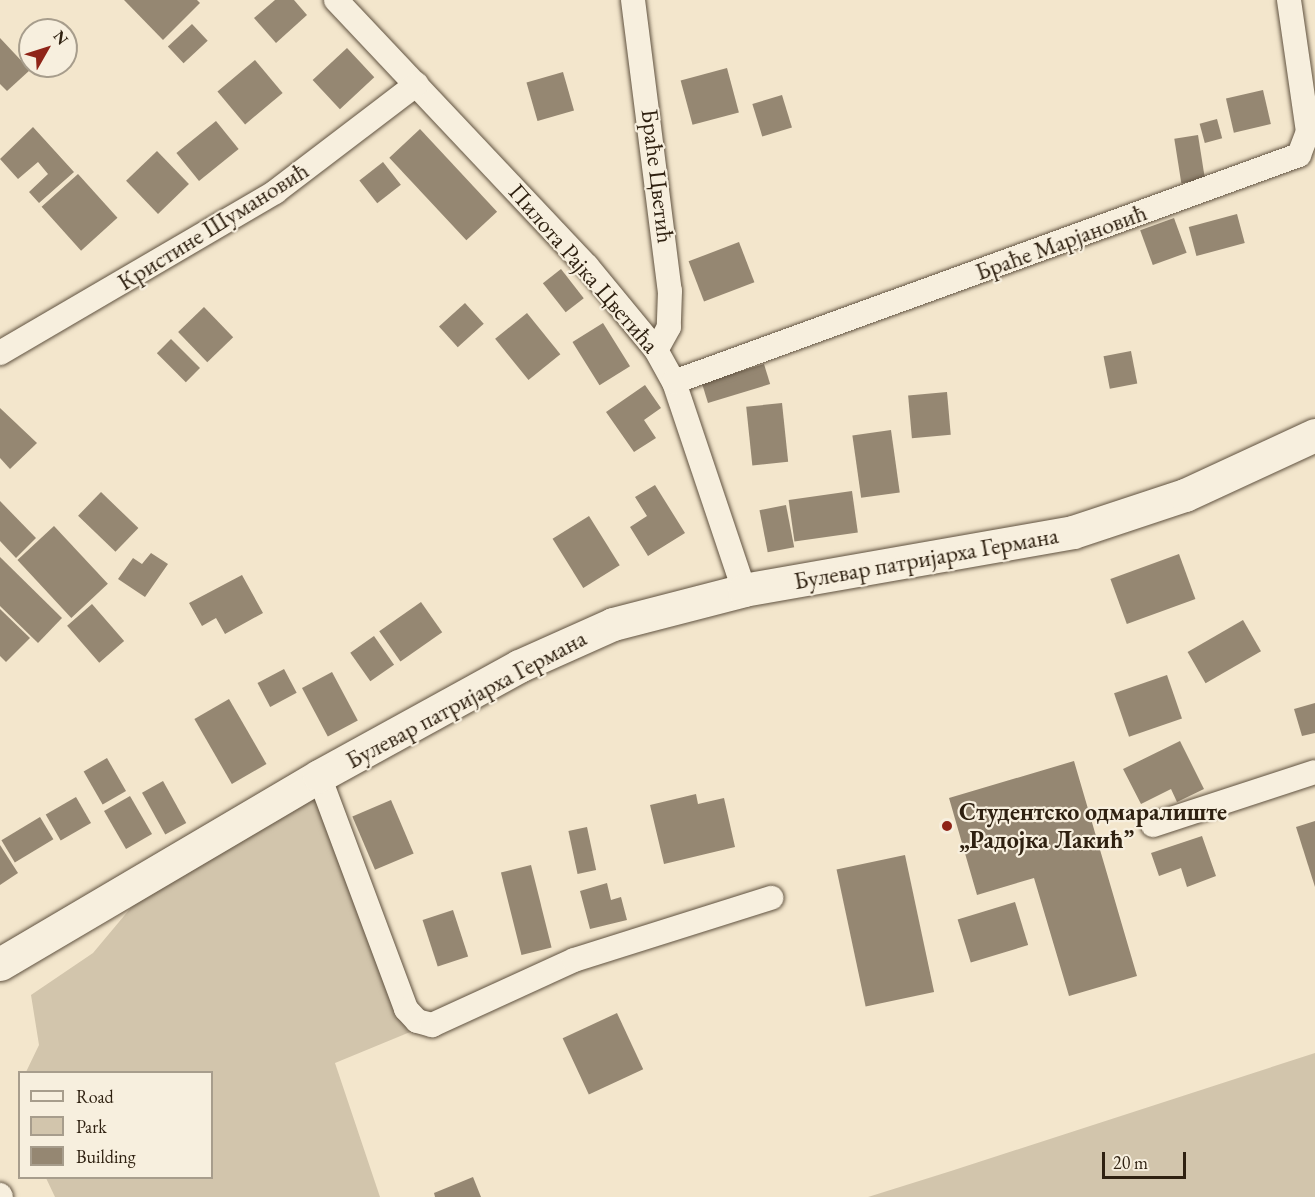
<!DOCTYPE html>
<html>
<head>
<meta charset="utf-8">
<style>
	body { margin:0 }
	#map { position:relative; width:1315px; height:1197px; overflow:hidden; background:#f3e6cc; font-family:"EB Garamond",serif }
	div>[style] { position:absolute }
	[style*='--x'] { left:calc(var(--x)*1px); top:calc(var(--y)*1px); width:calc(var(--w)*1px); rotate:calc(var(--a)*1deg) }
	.green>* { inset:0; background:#d2c5ac }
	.building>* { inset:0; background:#958772; transform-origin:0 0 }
	.roads { filter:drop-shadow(0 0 2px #605240) drop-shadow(0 0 2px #605240) }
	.minor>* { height:24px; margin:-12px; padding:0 12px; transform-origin:12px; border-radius:12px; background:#f7efde }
	.secondary>* { height:33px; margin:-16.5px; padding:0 16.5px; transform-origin:16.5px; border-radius:16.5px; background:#f7efde }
	.dots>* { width:16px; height:16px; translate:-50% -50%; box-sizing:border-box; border:3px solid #f7efde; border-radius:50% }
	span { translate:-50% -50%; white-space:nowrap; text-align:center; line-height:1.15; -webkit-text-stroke:4.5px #f7efde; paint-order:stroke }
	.street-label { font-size:24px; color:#2f2111 }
	.poi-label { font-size:24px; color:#2f2111; font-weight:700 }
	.left { translate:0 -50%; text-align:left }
	.legend { position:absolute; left:18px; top:1071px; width:195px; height:108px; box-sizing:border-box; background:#f7efde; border:2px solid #a79d8c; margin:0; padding:8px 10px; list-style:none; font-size:18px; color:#2f2111 }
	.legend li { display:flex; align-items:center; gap:12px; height:30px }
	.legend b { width:30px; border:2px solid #a79d8c }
	.north { position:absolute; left:18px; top:18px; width:60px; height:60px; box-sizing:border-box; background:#f7efde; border:2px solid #a79d8c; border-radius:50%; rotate:51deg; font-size:16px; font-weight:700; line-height:24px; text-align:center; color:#2f2111 }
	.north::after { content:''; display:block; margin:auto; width:21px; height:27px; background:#8f2418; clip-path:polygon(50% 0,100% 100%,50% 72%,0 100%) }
	.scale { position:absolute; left:1102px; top:1152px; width:84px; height:27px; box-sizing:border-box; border:3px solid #2f2111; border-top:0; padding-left:8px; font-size:18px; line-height:21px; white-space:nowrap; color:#2f2111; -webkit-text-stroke:4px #f7efde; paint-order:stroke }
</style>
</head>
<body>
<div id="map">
	<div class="green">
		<i style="clip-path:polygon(321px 787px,415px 1030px,335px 1063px,380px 1197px,55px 1197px,46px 1178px,212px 1178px,212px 1072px,26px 1072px,39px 1045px,31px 995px,93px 953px,134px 904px)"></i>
		<i style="clip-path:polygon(1315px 1053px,1315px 1197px,868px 1197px,951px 1171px)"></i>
	</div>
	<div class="building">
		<i style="clip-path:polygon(124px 0,197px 0,200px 3px,163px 40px)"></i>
		<i style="clip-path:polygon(275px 0,294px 0,307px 15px,276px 43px,254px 18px)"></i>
		<i style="left:192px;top:24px;width:23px;height:33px;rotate:47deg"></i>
		<i style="clip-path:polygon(0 38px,30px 70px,7px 91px,0 84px)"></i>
		<i style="left:347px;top:48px;width:40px;height:47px;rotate:47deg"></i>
		<i style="left:255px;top:60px;width:43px;height:49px;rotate:50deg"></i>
		<i style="left:727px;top:68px;width:46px;height:48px;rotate:75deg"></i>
		<i style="left:563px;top:72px;width:40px;height:38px;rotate:74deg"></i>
		<i style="left:1263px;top:90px;width:35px;height:38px;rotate:77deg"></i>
		<i style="left:782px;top:95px;width:34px;height:31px;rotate:73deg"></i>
		<i style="left:1217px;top:119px;width:20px;height:18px;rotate:75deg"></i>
		<i style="left:216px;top:121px;width:36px;height:51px;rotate:51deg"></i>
		<i style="clip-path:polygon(33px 127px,74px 172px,39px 203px,29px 192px,48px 174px,38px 162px,18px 179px,0 159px)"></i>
		<i style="left:420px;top:129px;width:113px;height:42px;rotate:47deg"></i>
		<i style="left:1198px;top:135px;width:45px;height:24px;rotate:81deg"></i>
		<i style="left:157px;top:151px;width:46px;height:43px;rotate:46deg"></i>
		<i style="left:383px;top:162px;width:29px;height:30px;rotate:52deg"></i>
		<i style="left:78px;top:174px;width:59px;height:49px;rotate:48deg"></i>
		<i style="left:1237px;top:214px;width:30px;height:50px;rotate:75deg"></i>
		<i style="left:1174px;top:218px;width:37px;height:36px;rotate:70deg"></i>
		<i style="left:739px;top:242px;width:43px;height:54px;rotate:69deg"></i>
		<i style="left:561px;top:269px;width:37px;height:23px;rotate:52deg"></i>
		<i style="left:465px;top:303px;width:28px;height:35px;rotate:48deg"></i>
		<i style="left:204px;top:307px;width:42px;height:36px;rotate:46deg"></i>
		<i style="left:527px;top:313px;width:53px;height:41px;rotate:51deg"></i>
		<i style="left:603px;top:323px;width:51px;height:36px;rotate:58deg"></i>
		<i style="left:171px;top:339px;width:41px;height:20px;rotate:45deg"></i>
		<i style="left:1131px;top:351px;width:33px;height:28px;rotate:79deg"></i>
		<i style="left:764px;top:364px;width:21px;height:65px;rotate:73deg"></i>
		<i style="clip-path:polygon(645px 385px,661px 408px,644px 420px,656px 438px,634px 452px,606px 412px)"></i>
		<i style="left:947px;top:392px;width:43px;height:39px;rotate:85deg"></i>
		<i style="left:782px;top:403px;width:59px;height:36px;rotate:84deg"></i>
		<i style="clip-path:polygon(0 408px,37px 443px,10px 469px,0 458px)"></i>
		<i style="left:891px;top:430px;width:63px;height:39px;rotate:82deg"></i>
		<i style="clip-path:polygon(655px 485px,685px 533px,648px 556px,630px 527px,647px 516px,635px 497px)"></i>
		<i style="left:852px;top:491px;width:42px;height:64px;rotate:82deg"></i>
		<i style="left:101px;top:492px;width:52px;height:33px;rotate:44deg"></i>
		<i style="clip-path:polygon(0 501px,36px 538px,16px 558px,0 541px)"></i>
		<i style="left:786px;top:505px;width:43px;height:27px;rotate:79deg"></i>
		<i style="left:589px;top:516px;width:58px;height:43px;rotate:58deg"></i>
		<i style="left:54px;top:526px;width:79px;height:50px;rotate:47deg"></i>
		<i style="clip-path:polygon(151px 553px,168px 564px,145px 597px,118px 579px,133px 558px,142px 564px)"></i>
		<i style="left:1179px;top:554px;width:48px;height:73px;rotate:70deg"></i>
		<i style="clip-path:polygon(0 557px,62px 618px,38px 643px,0 606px)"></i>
		<i style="clip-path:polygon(242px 575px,263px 613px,225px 634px,216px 618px,202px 626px,189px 603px)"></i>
		<i style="left:421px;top:602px;width:37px;height:51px;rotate:55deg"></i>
		<i style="left:92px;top:604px;width:49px;height:33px;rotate:49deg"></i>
		<i style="clip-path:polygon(0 609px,30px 638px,6px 662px,0 656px)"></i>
		<i style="left:1243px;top:620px;width:36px;height:64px;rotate:60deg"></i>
		<i style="left:374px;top:636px;width:35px;height:29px;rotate:55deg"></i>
		<i style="left:284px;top:669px;width:27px;height:30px;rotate:62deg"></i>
		<i style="left:332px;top:672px;width:55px;height:34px;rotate:62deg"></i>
		<i style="left:1167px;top:675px;width:46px;height:56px;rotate:71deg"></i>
		<i style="left:229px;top:699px;width:75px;height:40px;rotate:60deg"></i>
		<i style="clip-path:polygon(1315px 703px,1315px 733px,1302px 736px,1294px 709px)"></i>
		<i style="clip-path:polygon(1180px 741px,1204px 789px,1177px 802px,1171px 789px,1141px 804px,1123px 769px)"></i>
		<i style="left:107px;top:758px;width:38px;height:27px;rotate:60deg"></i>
		<i style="clip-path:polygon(1074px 761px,1137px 976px,1069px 996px,1034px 878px,977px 895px,949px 798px)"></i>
		<i style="left:163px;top:781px;width:48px;height:24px;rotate:61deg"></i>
		<i style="clip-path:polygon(696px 794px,698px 804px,724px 798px,735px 847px,664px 864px,650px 805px)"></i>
		<i style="left:130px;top:796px;width:44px;height:30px;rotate:60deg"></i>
		<i style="left:76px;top:797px;width:30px;height:35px;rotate:60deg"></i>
		<i style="left:391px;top:800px;width:58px;height:42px;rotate:67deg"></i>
		<i style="left:40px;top:817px;width:26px;height:45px;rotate:59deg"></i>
		<i style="clip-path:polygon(1315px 821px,1315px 887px,1296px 827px)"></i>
		<i style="left:587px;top:827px;width:44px;height:19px;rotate:78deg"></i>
		<i style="clip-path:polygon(1202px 836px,1216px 876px,1187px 887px,1181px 868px,1159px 876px,1151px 853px)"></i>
		<i style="clip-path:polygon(0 845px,18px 873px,0 885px)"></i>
		<i style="left:905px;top:855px;width:140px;height:70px;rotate:78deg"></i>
		<i style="left:531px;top:865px;width:85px;height:31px;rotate:76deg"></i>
		<i style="clip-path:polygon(607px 883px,611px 900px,621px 897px,627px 920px,590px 929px,580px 891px)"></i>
		<i style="left:1015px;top:902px;width:45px;height:60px;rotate:73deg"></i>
		<i style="left:453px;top:910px;width:49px;height:32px;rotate:72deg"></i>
		<i style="left:617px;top:1013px;width:62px;height:60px;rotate:65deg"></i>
		<i style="clip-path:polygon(473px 1177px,481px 1197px,435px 1197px,434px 1193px)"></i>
	</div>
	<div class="roads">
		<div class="minor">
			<i style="--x:336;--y:0;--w:366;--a:46.7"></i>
			<i style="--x:587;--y:266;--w:109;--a:50.6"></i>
			<i style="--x:656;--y:350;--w:37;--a:61"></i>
			<i style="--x:674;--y:382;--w:219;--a:71.4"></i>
			<i style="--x:633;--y:0;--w:293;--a:82.8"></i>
			<i style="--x:670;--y:291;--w:36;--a:92"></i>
			<i style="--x:669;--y:327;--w:26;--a:119"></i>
			<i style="--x:0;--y:353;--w:319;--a:-30.3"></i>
			<i style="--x:275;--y:192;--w:178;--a:-37.3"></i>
			<i style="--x:674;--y:382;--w:665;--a:-19.96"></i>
			<i style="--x:1299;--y:155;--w:25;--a:-69"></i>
			<i style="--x:1308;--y:132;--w:133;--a:-98.2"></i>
			<i style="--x:319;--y:776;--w:249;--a:69.5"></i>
			<i style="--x:406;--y:1009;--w:16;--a:47"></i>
			<i style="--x:417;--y:1021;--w:16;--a:15"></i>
			<i style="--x:432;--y:1025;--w:156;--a:-24.6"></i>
			<i style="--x:574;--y:960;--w:207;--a:-17.5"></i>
			<i style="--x:1153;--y:825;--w:170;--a:-18.1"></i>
			<i style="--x:0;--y:1195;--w:2;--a:63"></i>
		</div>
		<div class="secondary">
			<i style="--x:0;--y:964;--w:370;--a:-30.5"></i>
			<i style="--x:319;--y:776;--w:228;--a:-28.8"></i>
			<i style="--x:519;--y:666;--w:103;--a:-24.1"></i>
			<i style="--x:613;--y:624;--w:135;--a:-14.5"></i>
			<i style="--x:744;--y:590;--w:334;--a:-10"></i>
			<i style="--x:1073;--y:532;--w:118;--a:-18.3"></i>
			<i style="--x:1185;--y:495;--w:143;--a:-24.8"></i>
		</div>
	</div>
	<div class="dots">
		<i style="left:947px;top:826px;background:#8f2418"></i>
	</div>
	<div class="street-label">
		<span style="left:658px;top:176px;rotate:83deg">Браће Цветић</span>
		<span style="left:213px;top:226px;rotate:-32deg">Кристине Шумановић</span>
		<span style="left:1061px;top:242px;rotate:-20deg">Браће Марјановић</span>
		<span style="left:584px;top:268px;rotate:49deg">Пилота Рајка Цветића</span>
		<span style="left:926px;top:558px;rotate:-10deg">Булевар патријарха Германа</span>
		<span style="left:466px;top:699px;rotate:-28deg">Булевар патријарха Германа</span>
	</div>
	<div class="poi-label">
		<span class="left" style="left:959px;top:826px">Студентско одмаралиште<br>„Радојка Лакић”</span>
	</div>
	<ul class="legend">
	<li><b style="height:8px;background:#f7efde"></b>Road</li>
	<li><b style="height:16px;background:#d2c5ac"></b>Park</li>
	<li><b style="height:16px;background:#958772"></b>Building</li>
	</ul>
	<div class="north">N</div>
	<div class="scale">20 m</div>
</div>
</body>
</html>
